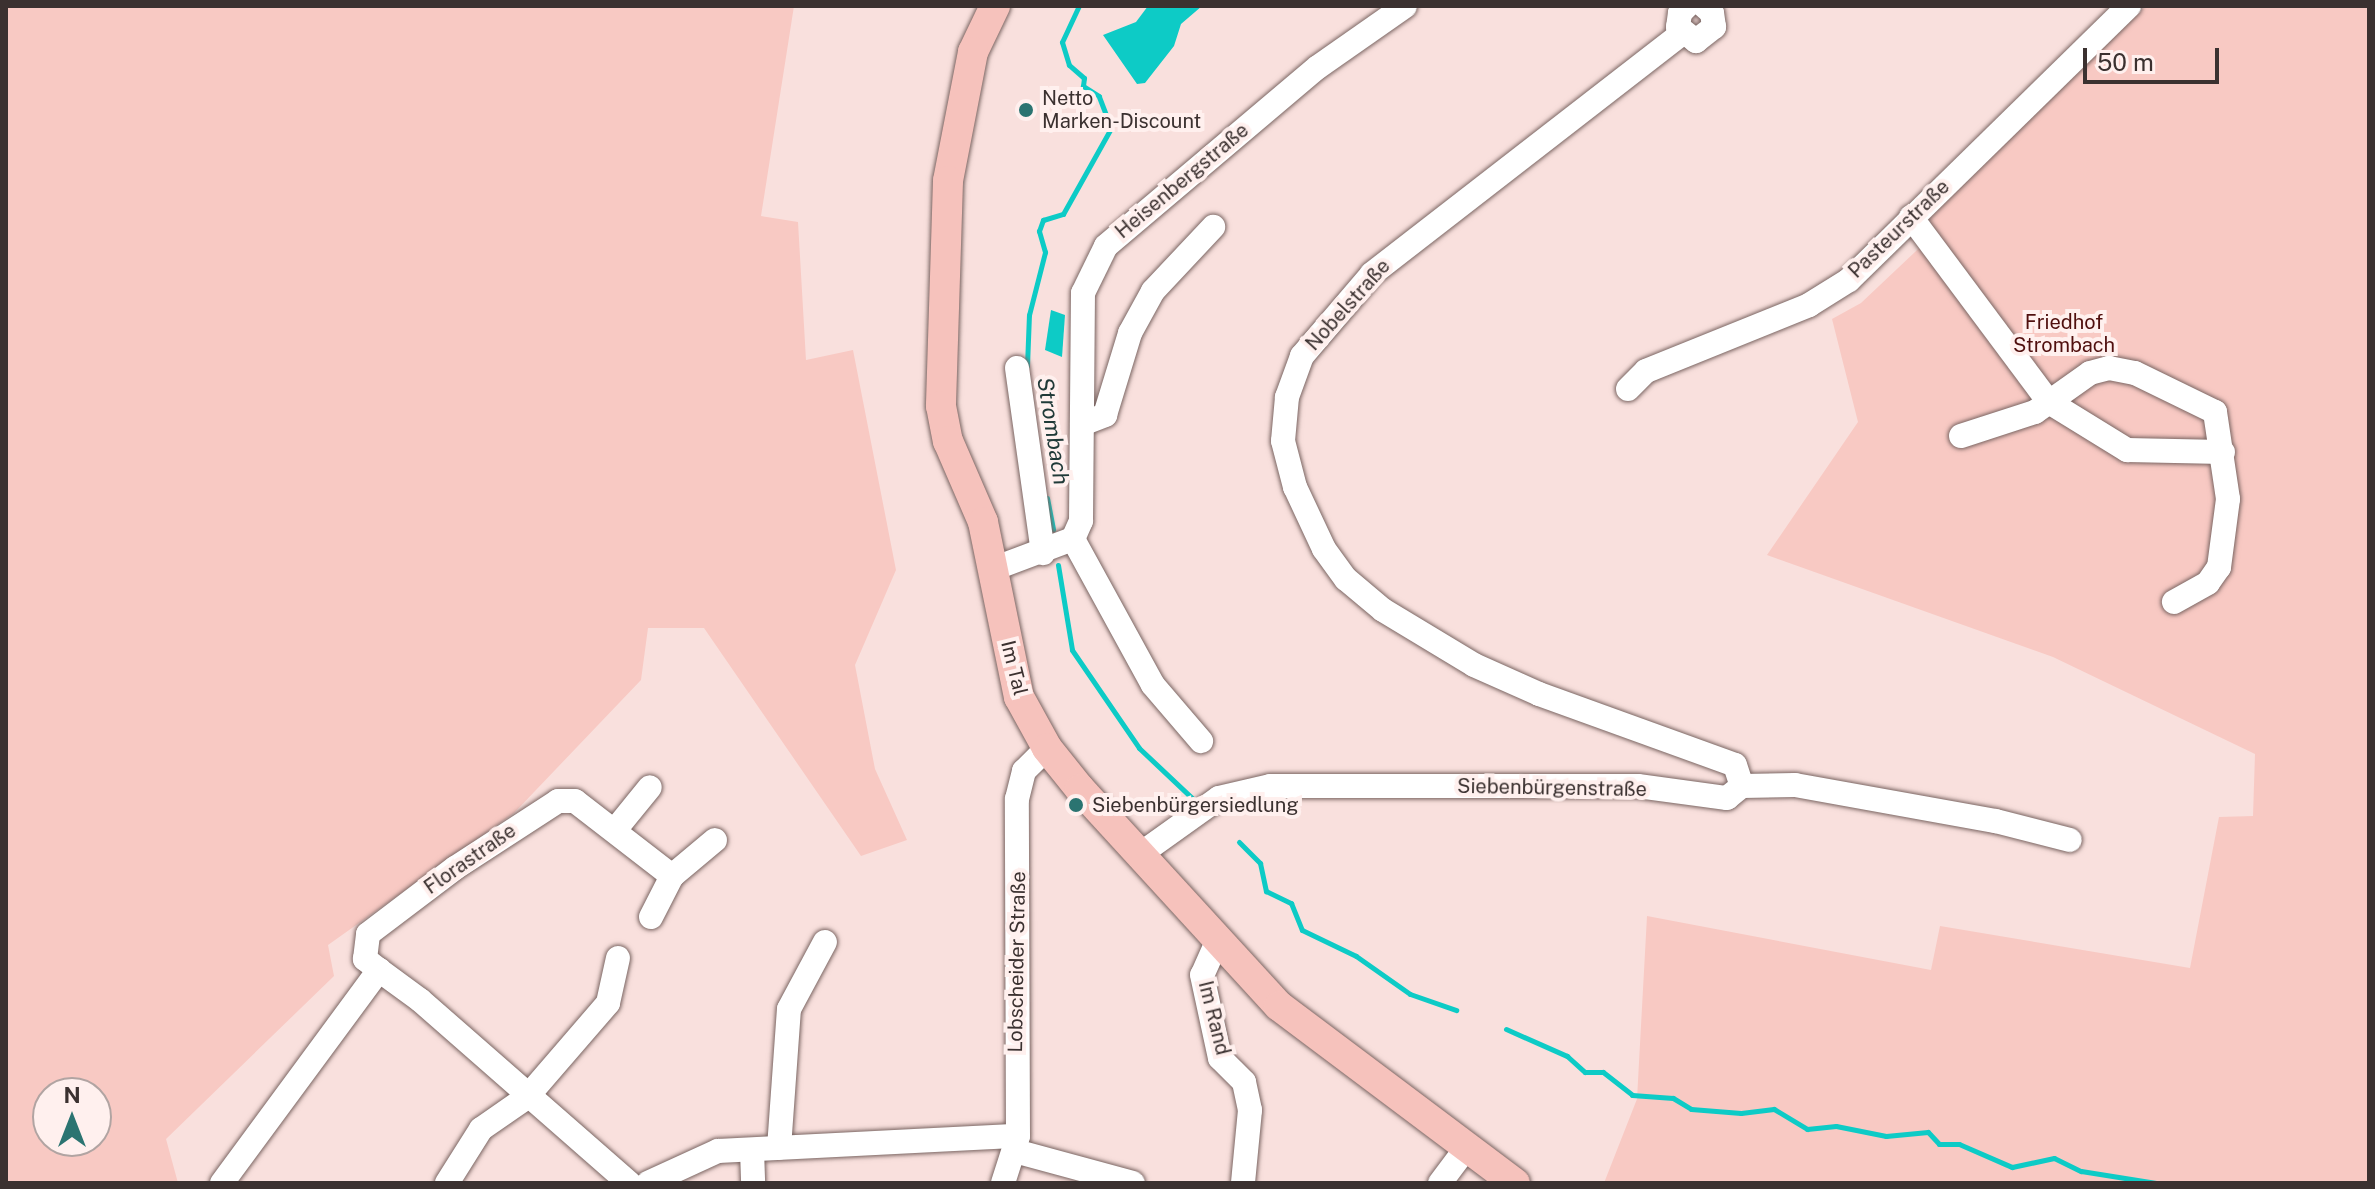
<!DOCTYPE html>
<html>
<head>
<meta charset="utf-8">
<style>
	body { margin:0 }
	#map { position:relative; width:2375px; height:1189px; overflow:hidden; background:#f9e0dd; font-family:"Public Sans",sans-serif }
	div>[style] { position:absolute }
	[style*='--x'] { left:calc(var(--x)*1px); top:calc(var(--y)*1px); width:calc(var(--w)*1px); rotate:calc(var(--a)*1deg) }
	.green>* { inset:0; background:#f8c9c3 }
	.water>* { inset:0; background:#0dcbc6 }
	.stream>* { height:5px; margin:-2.5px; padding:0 2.5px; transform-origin:2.5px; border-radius:2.5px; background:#0dcbc6 }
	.roads { filter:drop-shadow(0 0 2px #7a6562) drop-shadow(0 0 2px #7a6562) }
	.minor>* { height:24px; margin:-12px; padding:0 12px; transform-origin:12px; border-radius:12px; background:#fff }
	.major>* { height:30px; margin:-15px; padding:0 15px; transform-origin:15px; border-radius:15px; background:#f6c2bc }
	.dots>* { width:22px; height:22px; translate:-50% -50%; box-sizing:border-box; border:4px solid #fff0ee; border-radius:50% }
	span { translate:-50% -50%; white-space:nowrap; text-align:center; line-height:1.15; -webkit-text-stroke:8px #fff0ee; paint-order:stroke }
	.poi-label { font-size:20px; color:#3b3130 }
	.left { translate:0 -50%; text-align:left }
	.street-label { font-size:20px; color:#3b3130 }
	.park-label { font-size:20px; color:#500f0e }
	.water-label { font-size:22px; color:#203a38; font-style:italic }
	.frame { position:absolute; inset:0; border:8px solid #3b3130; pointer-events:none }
	.north { position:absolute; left:32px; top:1077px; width:80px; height:80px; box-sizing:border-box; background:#fff0ee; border:2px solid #b1a4a2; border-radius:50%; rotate:0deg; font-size:22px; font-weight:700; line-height:32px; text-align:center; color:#3b3130 }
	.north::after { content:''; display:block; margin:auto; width:28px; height:36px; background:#2b7471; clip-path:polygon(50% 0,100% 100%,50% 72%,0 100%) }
	.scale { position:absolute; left:2083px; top:48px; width:136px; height:36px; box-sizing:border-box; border:4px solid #3b3130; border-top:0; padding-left:10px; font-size:24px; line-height:28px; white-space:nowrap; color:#3b3130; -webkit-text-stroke:6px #fff0ee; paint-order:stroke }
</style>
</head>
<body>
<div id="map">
	<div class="green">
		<i style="clip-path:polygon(evenodd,6px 6px,794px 6px,761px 216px,798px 222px,806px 360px,853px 350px,896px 570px,855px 665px,875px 769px,907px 840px,861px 856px,704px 628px,648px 628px,641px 680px,514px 813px,328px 945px,334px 976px,166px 1139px,178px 1183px,6px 1183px,6px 6px,48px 1093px,96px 1093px,96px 1141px,48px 1141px,48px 1093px)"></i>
		<i style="clip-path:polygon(2146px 6px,2369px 6px,2369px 1183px,1604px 1183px,1637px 1099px,1647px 916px,1931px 970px,1940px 926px,2190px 968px,2219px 817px,2253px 816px,2255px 754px,2053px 657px,1767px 555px,1858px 422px,1832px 319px,1861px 303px,1933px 235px,1929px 212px)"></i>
	</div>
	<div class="water">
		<i style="clip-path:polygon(1148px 6px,1202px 6px,1181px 24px,1174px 46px,1145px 83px,1137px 84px,1103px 35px,1136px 22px)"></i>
		<i style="clip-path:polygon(1051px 310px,1065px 315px,1062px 357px,1045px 350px)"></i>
	</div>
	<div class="stream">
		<i style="--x:1027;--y:366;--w:51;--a:-87.8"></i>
		<i style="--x:1029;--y:315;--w:65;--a:-75.7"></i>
		<i style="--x:1045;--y:252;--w:22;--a:-106"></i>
		<i style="--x:1039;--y:231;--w:12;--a:-70"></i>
		<i style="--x:1043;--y:220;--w:21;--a:-17"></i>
		<i style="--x:1063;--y:214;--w:98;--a:-60.8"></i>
		<i style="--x:1111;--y:128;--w:34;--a:-111"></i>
		<i style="--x:1099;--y:96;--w:19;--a:-148"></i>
		<i style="--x:1083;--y:86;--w:8;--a:-83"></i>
		<i style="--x:1084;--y:78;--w:20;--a:-139"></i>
		<i style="--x:1069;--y:65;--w:24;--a:-107"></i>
		<i style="--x:1062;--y:42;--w:40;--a:-65"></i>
		<i style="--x:1047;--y:498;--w:32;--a:79"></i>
		<i style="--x:1058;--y:565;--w:86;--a:80.6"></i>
		<i style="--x:1072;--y:650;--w:119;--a:55.6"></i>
		<i style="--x:1139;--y:748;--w:73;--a:43.3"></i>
		<i style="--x:1239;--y:842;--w:30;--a:45"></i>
		<i style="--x:1260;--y:863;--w:29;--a:78"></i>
		<i style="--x:1266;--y:891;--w:28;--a:26"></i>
		<i style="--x:1291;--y:903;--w:29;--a:68"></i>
		<i style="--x:1302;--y:930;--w:60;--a:25.7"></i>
		<i style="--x:1356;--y:956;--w:66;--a:35.1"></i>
		<i style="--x:1410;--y:994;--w:49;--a:19.2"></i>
		<i style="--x:1506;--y:1029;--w:67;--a:23.9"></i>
		<i style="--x:1567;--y:1056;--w:24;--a:42"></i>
		<i style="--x:1585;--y:1072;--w:18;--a:0"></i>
		<i style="--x:1603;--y:1072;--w:37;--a:38"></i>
		<i style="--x:1632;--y:1095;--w:41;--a:4.2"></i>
		<i style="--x:1673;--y:1098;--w:21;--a:31"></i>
		<i style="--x:1691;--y:1109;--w:50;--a:4.6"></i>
		<i style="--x:1741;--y:1113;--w:33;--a:-7"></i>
		<i style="--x:1774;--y:1109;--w:39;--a:31"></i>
		<i style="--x:1807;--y:1129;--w:29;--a:-6"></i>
		<i style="--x:1836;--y:1126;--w:51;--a:11.3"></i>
		<i style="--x:1886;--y:1136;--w:42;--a:-5.4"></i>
		<i style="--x:1928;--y:1132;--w:16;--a:47"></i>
		<i style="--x:1939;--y:1144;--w:20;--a:0"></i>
		<i style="--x:1959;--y:1144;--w:58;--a:23.5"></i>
		<i style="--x:2012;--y:1167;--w:43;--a:-12.1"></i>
		<i style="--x:2054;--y:1158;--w:30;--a:26"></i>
		<i style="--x:2081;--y:1171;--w:76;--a:9.1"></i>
	</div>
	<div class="roads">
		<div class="minor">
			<i style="--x:1687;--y:6;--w:10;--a:135"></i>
			<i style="--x:1680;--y:13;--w:14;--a:98"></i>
			<i style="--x:1678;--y:27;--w:23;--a:38"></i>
			<i style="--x:1696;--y:41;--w:23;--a:-38"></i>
			<i style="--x:1714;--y:27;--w:14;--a:-98"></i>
			<i style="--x:1712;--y:13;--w:11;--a:-139"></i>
			<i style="--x:1681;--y:34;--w:391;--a:142.2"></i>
			<i style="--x:1372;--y:274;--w:108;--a:130.5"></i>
			<i style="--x:1302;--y:356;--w:44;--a:110.1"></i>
			<i style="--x:1287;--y:397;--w:44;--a:95.2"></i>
			<i style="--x:1283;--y:441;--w:48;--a:75.4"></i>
			<i style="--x:1295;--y:487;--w:68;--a:64.9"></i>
			<i style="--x:1324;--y:549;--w:37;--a:54"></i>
			<i style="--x:1346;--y:579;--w:48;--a:40"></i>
			<i style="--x:1383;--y:610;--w:106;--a:31.1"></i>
			<i style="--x:1474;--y:665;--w:71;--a:24"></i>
			<i style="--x:1539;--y:694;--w:208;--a:19.9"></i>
			<i style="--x:1735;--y:765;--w:22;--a:72"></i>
			<i style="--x:1911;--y:217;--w:231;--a:53.3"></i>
			<i style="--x:2049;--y:402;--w:92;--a:31.6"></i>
			<i style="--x:2127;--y:450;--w:96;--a:1.2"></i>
			<i style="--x:1017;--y:368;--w:187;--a:82"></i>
			<i style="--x:1628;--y:389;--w:25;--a:-45"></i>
			<i style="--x:1646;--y:371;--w:176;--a:-22"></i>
			<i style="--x:1809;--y:305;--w:47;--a:-32"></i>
			<i style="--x:1849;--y:280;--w:392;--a:-44.4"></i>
			<i style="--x:1082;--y:424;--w:25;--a:-21"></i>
			<i style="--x:1105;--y:415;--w:86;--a:-73"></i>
			<i style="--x:1130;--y:333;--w:48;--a:-61.3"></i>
			<i style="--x:1153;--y:291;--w:88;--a:-46.8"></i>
			<i style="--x:1961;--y:436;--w:78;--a:-18"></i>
			<i style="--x:2035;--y:412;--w:67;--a:-35.3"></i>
			<i style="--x:2090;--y:373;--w:20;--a:-15"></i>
			<i style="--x:2109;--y:368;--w:26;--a:11"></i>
			<i style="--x:2135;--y:373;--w:89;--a:26"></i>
			<i style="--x:2215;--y:412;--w:88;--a:81.5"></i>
			<i style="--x:2228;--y:499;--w:69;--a:97.5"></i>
			<i style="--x:2219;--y:567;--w:19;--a:125"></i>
			<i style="--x:2208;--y:583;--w:39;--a:151"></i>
			<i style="--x:1073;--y:539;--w:20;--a:-66"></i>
			<i style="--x:1081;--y:521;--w:228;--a:-89.5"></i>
			<i style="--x:1083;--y:293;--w:52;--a:-63.9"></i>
			<i style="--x:1106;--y:246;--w:277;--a:-40.2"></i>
			<i style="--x:1318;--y:67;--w:106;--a:-35"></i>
			<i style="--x:993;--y:569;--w:85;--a:-20.6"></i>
			<i style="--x:1073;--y:539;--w:166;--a:61.3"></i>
			<i style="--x:1153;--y:685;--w:74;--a:49.4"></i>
			<i style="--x:615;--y:830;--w:55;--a:-50.9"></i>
			<i style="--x:1139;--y:855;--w:98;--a:-35.5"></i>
			<i style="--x:1219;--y:798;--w:52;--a:-13.2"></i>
			<i style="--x:1270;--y:786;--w:368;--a:0"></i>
			<i style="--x:1638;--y:786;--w:90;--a:7.7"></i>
			<i style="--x:1727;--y:798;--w:19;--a:-39"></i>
			<i style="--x:1742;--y:786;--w:53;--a:-1.1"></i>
			<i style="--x:1795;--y:785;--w:204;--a:10.2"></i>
			<i style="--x:1996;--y:821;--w:76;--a:14.4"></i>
			<i style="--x:651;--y:917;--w:46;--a:-62.9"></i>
			<i style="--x:1217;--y:942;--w:36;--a:114"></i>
			<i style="--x:1202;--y:975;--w:85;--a:77.8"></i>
			<i style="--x:1220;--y:1058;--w:34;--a:45"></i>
			<i style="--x:1244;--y:1082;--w:29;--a:78"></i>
			<i style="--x:1250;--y:1110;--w:73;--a:95.5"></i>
			<i style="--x:379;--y:970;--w:18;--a:-142"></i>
			<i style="--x:365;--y:959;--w:25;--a:-83"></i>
			<i style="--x:368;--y:934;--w:109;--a:-37.2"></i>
			<i style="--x:455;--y:868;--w:123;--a:-33"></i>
			<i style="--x:558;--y:801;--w:17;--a:0"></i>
			<i style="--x:575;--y:801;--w:123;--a:37.7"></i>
			<i style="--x:672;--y:876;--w:56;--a:-39.9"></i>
			<i style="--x:779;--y:1148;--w:139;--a:-85.9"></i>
			<i style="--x:789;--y:1009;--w:76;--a:-61.8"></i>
			<i style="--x:752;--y:1150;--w:33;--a:88"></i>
			<i style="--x:1015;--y:1151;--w:122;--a:15.2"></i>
			<i style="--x:222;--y:1183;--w:265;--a:-53.6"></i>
			<i style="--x:379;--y:970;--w:51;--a:36.2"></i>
			<i style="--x:420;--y:1000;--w:278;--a:41.2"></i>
			<i style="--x:447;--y:1183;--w:64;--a:-57.8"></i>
			<i style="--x:481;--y:1129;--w:56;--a:-34.8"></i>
			<i style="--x:527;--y:1097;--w:124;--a:-49.2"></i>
			<i style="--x:608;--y:1003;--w:46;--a:-77.5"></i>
			<i style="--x:648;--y:1183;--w:77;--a:-24.6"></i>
			<i style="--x:718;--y:1151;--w:300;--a:-2.9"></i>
			<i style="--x:1003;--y:1183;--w:49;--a:-72.3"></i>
			<i style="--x:1018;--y:1136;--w:337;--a:-90.2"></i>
			<i style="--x:1017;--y:799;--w:29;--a:-76"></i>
			<i style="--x:1024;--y:771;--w:33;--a:-45"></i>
			<i style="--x:1440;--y:1183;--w:45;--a:-53.1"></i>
		</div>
		<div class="major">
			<i style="--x:995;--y:6;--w:51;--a:115.6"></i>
			<i style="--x:973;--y:52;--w:131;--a:101"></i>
			<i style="--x:948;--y:181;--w:225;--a:91.8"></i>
			<i style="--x:941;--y:406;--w:36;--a:79"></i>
			<i style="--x:948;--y:441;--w:88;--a:66.6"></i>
			<i style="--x:983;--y:522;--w:179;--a:78.4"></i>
			<i style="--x:1019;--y:697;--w:58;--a:61.2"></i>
			<i style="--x:1047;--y:748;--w:53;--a:51.2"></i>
			<i style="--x:1080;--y:789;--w:294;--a:47.5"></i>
			<i style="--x:1279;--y:1006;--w:295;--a:36.9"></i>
		</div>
	</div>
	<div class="dots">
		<i style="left:1026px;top:110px;background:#2b7471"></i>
		<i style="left:1076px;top:805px;background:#2b7471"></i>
	</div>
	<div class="poi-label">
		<span class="left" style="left:1042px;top:110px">Netto<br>Marken-Discount</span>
		<span class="left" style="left:1092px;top:805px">Siebenbürgersiedlung</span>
	</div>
	<div class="street-label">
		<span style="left:1182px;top:181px;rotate:-40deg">Heisenbergstraße</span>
		<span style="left:1899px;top:229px;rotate:-44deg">Pasteurstraße</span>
		<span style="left:1348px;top:305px;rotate:-48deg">Nobelstraße</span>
		<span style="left:1014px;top:668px;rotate:76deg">Im Tal</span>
		<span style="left:1552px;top:788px;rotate:1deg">Siebenbürgenstraße</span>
		<span style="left:470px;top:859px;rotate:-35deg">Florastraße</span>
		<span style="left:1017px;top:962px;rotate:-89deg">Lobscheider Straße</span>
		<span style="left:1214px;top:1018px;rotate:76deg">Im Rand</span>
	</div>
	<div class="park-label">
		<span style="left:2064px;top:334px">Friedhof<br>Strombach</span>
	</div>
	<div class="water-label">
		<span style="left:1053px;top:431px;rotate:81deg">Strombach</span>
	</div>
	<div class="frame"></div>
	<div class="north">N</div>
	<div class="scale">50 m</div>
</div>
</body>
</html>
